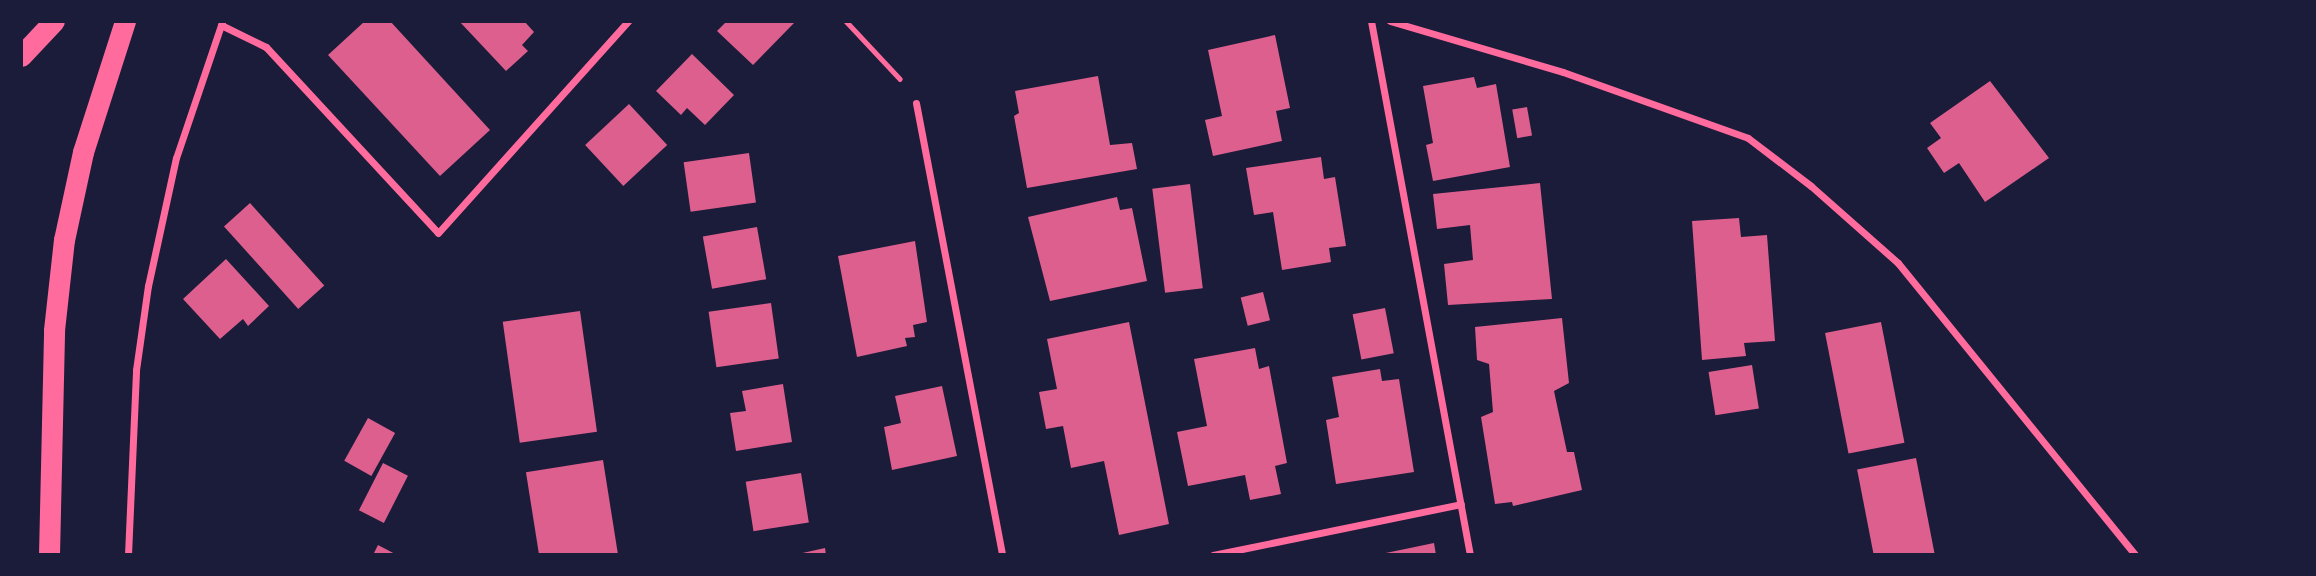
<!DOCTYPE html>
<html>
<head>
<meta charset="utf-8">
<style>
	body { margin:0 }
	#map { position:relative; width:2316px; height:576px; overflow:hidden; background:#1b1b3a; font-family:Commissioner,sans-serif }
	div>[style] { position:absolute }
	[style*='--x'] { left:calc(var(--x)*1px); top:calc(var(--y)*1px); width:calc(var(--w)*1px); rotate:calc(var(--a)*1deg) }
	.building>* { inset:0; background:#dd5f8e; transform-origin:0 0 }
	.path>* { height:4.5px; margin:-2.25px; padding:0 2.25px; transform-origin:2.25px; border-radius:2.25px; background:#ff6b9d }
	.minor>* { height:7px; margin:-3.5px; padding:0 3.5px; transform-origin:3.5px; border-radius:3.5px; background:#ff6b9d }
	.motorway>* { height:21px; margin:-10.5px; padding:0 10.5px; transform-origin:10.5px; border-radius:10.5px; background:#ff6b9d }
	span { translate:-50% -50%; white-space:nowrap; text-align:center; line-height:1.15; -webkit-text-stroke:6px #1b1b3a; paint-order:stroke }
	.frame { position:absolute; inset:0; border:23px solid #1b1b3a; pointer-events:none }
</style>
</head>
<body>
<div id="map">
	<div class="building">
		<i style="clip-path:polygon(365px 21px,390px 21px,490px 130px,440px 176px,328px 55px)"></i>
		<i style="clip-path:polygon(459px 21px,524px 21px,534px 32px,522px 45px,528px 51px,506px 71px)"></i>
		<i style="clip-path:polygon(727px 21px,796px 21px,753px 65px,717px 31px)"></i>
		<i style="clip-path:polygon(1275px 35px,1290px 108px,1276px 111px,1282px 141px,1213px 156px,1205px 120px,1222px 116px,1208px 50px)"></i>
		<i style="clip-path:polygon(692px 54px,734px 95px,705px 125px,687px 108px,681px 115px,656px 91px)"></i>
		<i style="clip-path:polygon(1098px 76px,1110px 145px,1132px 143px,1137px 169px,1027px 188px,1014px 116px,1019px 113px,1015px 91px)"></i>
		<i style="clip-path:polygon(1474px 77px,1477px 88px,1496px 84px,1510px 167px,1433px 181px,1426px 145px,1433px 143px,1423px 86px)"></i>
		<i style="clip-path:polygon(1990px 81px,2049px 158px,1985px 202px,1959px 163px,1944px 173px,1927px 148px,1941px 138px,1930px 123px)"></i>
		<i style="left:629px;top:104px;width:56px;height:60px;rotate:47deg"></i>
		<i style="left:1527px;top:107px;width:29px;height:15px;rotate:80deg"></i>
		<i style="left:749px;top:153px;width:50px;height:66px;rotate:82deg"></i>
		<i style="clip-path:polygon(1321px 157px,1324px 179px,1335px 177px,1346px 246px,1329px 248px,1331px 262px,1282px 270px,1273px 212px,1254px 215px,1246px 168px)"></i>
		<i style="clip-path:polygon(1540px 183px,1552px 299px,1448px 305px,1444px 264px,1473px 260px,1470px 225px,1437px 229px,1433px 194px)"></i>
		<i style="left:1190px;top:184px;width:105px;height:38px;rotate:83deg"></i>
		<i style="clip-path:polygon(1117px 197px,1120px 210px,1132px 208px,1147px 281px,1050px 301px,1028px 217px)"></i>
		<i style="left:250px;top:203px;width:111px;height:35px;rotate:48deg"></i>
		<i style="clip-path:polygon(1739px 218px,1741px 237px,1767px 235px,1775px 341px,1744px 343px,1746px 356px,1702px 360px,1692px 221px)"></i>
		<i style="left:757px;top:227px;width:53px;height:55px;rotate:80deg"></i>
		<i style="clip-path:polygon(915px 241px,927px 322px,913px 325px,915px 337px,905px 338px,907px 346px,857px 357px,838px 256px)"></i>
		<i style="clip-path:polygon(226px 259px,269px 306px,248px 326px,243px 319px,220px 339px,183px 299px)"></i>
		<i style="left:1263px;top:292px;width:29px;height:23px;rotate:76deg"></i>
		<i style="left:771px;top:303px;width:56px;height:63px;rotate:82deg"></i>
		<i style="left:1385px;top:308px;width:46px;height:33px;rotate:79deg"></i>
		<i style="left:580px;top:311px;width:122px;height:78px;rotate:82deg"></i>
		<i style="clip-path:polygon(1562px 318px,1569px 383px,1554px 391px,1567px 452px,1574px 452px,1582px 490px,1513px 506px,1512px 502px,1495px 504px,1481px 417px,1493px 412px,1489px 364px,1477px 360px,1475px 327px)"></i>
		<i style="clip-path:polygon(1129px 322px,1169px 524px,1119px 535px,1104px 461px,1071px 468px,1063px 426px,1046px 429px,1039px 392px,1057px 389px,1047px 339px)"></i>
		<i style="left:1881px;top:322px;width:123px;height:57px;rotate:79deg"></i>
		<i style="clip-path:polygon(1255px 348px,1259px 369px,1269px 366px,1287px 463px,1275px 466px,1281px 494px,1250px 500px,1245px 475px,1188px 486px,1177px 432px,1207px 426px,1194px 359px)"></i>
		<i style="left:1752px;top:365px;width:44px;height:44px;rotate:81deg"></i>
		<i style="clip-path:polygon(1380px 369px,1382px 381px,1399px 379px,1414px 472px,1336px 484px,1326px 420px,1339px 417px,1332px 377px)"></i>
		<i style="clip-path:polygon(783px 384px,792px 442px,736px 451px,730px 413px,746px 411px,742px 391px)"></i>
		<i style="clip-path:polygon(942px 386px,957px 456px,892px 470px,884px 427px,901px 423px,895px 396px)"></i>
		<i style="left:368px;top:418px;width:31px;height:49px;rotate:29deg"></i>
		<i style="left:1916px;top:458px;width:99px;height:60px;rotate:79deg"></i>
		<i style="left:603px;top:460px;width:96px;height:78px;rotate:81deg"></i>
		<i style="left:383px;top:463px;width:28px;height:53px;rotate:27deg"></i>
		<i style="left:801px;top:473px;width:50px;height:56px;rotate:81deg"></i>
		<i style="clip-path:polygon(1434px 543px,1436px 555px,1381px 555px,1381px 554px)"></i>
		<i style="clip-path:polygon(378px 545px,397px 555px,373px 555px)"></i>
		<i style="clip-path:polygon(825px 548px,826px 555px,798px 555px,798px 554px)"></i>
	</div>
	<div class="path">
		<i style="--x:846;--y:21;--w:79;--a:47"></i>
	</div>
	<div class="minor">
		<i style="--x:1371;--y:21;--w:543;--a:79.5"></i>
		<i style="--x:1390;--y:21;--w:180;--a:16.4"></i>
		<i style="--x:1563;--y:72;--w:196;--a:19.6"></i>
		<i style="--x:1748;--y:138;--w:79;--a:37.3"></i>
		<i style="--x:1811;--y:186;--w:116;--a:41.5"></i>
		<i style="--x:1898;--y:263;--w:376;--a:50.9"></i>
		<i style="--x:221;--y:25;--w:50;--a:26.1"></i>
		<i style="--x:266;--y:47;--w:253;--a:47.2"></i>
		<i style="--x:438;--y:233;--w:285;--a:-48.1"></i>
		<i style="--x:916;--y:103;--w:460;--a:79.2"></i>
		<i style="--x:128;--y:555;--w:185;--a:-87.5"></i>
		<i style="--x:136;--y:370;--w:85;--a:-81.9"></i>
		<i style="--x:148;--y:286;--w:131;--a:-77.7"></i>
		<i style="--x:176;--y:158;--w:144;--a:-71.3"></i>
		<i style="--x:1213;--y:555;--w:253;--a:-11.6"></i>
	</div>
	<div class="motorway">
		<i style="--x:21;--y:56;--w:48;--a:-46.7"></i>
		<i style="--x:49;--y:555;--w:225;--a:-88.7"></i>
		<i style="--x:54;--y:330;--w:91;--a:-83.7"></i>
		<i style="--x:64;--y:240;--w:90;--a:-77.8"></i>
		<i style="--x:83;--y:152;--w:138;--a:-72.2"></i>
	</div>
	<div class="frame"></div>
</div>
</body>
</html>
